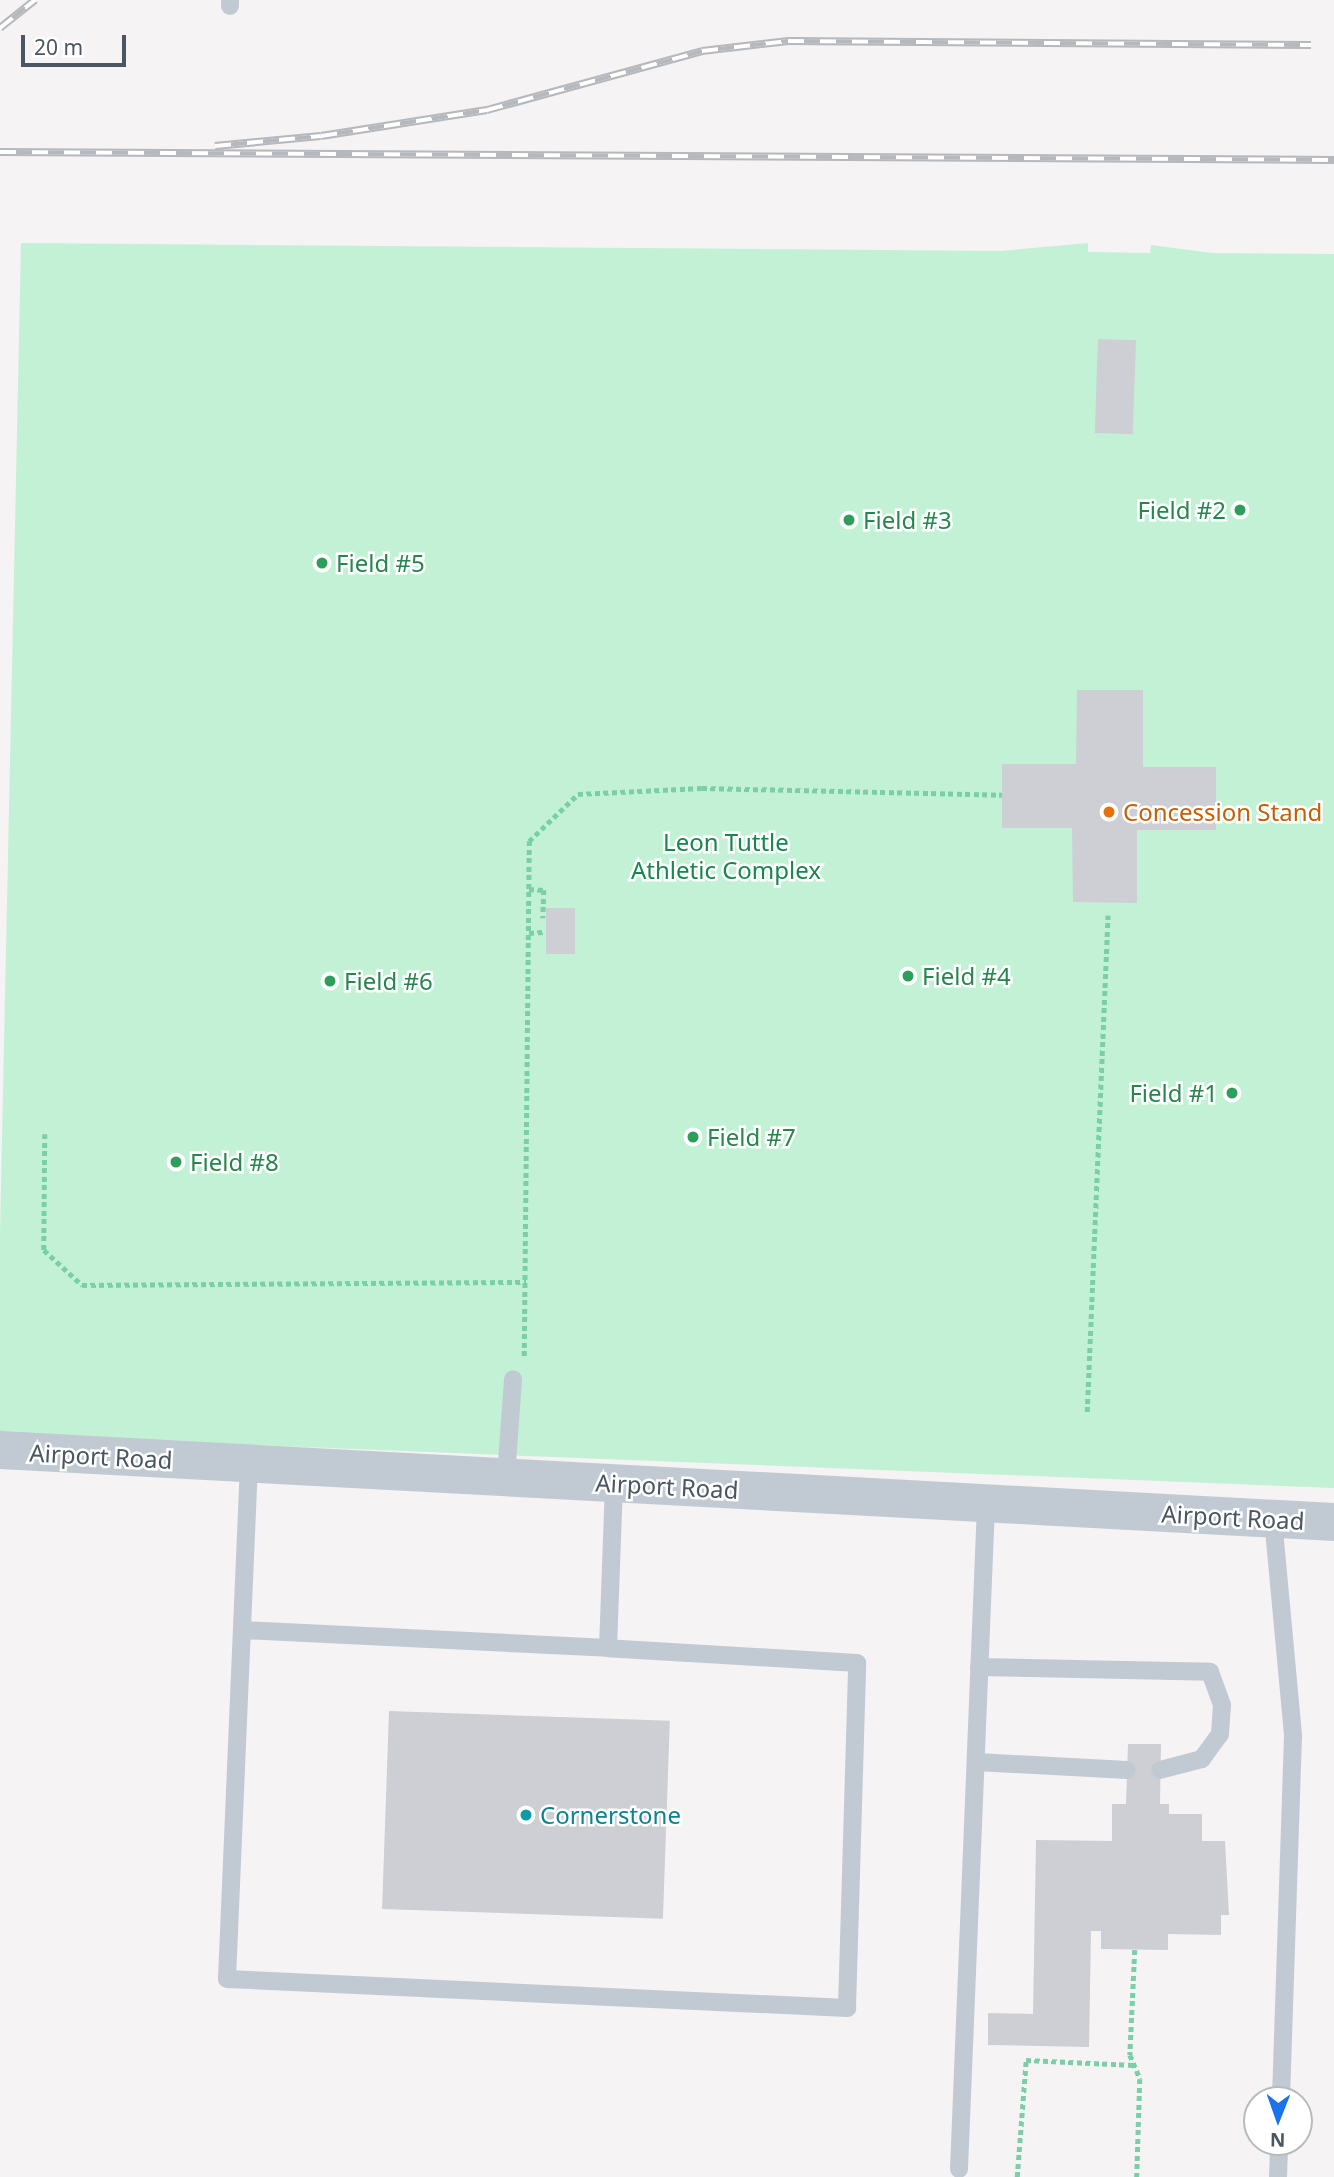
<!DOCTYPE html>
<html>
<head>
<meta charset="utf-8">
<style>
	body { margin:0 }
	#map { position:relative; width:1334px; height:2177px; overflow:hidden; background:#f5f3f3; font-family:"Noto Sans",sans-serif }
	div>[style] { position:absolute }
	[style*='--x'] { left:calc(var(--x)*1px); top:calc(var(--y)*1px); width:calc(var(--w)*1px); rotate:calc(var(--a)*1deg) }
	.green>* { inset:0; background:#c3f1d5 }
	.building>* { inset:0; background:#cdcfd5; transform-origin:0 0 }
	.path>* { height:4.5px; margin-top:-2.25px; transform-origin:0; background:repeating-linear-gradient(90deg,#7ad0a6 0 5px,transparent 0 8.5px) }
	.service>* { height:18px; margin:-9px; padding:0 9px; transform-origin:9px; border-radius:9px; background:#c1cad2 }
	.tertiary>* { height:38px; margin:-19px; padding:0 19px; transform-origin:19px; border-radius:19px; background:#c1cad2 }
	.rail>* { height:8px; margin-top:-4px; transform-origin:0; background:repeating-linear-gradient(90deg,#fff 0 16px,#b5b8bd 0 32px); box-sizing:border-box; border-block:2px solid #b5b8bd }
	.dots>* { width:19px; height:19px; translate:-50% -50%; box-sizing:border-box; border:4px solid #fff; border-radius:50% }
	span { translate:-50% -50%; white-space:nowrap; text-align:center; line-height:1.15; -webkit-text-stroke:5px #fff; paint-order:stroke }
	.leisure-label { font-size:24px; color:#27864d }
	.right { translate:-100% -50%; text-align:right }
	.left { translate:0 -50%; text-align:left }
	.food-label { font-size:24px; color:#c56008 }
	.park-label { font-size:24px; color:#17864f }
	.street-label { font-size:24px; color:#4a5661 }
	.culture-label { font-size:24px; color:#0d838f }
	.north { position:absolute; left:1243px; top:2086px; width:70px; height:70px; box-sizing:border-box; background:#fff; border:2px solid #b7bbc0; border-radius:50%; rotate:181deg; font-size:19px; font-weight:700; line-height:28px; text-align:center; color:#4a5661 }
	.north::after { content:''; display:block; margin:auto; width:24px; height:32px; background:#1a73e8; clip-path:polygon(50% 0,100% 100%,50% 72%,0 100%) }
	.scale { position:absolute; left:21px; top:35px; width:105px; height:32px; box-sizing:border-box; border:4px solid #4a5661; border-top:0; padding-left:9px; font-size:21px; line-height:24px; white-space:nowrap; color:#4a5661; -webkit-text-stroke:5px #fff; paint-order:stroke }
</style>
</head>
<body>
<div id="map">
	<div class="green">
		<i style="clip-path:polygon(21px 243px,1001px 251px,1088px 243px,1088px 252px,1150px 253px,1151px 245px,1212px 253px,1334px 254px,1334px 1488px,0 1435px,0 1234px)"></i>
	</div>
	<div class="building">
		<i style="left:1098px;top:339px;width:38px;height:94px;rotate:2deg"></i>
		<i style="clip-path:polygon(1077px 690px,1143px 690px,1143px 767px,1216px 767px,1216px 830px,1137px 830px,1137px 903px,1073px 902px,1072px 828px,1002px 828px,1002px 764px,1076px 764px)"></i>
		<i style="left:546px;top:908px;width:29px;height:46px"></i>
		<i style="left:389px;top:1711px;width:281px;height:198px;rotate:2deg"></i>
		<i style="clip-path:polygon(1128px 1744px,1161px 1744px,1160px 1804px,1169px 1804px,1169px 1814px,1202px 1814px,1202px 1841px,1225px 1841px,1229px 1915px,1221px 1915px,1221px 1935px,1168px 1934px,1168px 1950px,1101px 1949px,1101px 1931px,1091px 1931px,1089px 2047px,988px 2045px,988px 2013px,1033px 2014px,1036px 1840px,1112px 1841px,1112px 1804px,1126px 1804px)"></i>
	</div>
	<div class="path">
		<i style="--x:529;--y:889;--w:15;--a:4"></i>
		<i style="--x:544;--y:890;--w:28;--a:92"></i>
		<i style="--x:529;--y:933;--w:14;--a:-4"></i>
		<i style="--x:45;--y:1134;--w:116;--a:90.5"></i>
		<i style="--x:44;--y:1250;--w:52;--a:42.6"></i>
		<i style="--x:82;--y:1285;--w:444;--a:-0.4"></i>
		<i style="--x:524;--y:1356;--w:515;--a:-89.44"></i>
		<i style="--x:529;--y:841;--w:68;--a:-43.8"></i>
		<i style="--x:578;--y:794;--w:124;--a:-2.8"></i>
		<i style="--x:702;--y:788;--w:300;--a:1.3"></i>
		<i style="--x:1087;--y:1412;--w:497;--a:-87.6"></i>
		<i style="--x:1135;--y:1950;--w:105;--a:92.7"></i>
		<i style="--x:1130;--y:2055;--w:26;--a:67"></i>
		<i style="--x:1140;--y:2079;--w:98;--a:91.8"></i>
		<i style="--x:1017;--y:2177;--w:117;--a:-85.6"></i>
		<i style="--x:1026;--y:2060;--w:108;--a:2.7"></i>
	</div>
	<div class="service">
		<i style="--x:230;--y:6;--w:6;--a:-90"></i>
		<i style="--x:249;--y:1464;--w:515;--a:92.45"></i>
		<i style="--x:227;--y:1979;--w:621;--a:2.68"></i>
		<i style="--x:847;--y:2008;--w:345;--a:-88.3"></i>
		<i style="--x:857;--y:1663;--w:249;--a:-176.6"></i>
		<i style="--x:608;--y:1648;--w:165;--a:-87.9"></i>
		<i style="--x:506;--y:1477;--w:98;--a:-85.9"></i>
		<i style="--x:1273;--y:1519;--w:218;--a:84.7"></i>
		<i style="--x:1293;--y:1736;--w:364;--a:91.9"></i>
		<i style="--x:242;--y:1630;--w:366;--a:2.8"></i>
		<i style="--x:979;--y:1667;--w:231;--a:1.2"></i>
		<i style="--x:1210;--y:1672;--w:35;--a:70"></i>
		<i style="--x:1222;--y:1705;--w:29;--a:94"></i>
		<i style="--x:1220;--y:1734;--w:31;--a:126"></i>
		<i style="--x:1202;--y:1759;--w:43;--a:165.3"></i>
		<i style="--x:976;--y:1762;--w:151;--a:3"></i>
		<i style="--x:959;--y:2169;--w:666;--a:-87.67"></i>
		<i style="--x:1278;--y:2177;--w:35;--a:-88"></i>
	</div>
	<div class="tertiary">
		<i style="--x:0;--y:1450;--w:1336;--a:3.09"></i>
	</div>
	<div class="rail">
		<i style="--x:0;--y:28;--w:45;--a:-38.7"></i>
		<i style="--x:215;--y:146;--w:106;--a:-5.4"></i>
		<i style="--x:321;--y:136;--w:168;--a:-8.9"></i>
		<i style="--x:487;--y:110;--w:223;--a:-15.3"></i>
		<i style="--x:702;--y:51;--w:87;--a:-6.6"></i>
		<i style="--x:788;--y:41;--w:523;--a:0.44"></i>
		<i style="--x:0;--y:152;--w:1334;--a:0.34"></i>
	</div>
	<div class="dots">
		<i style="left:1240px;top:510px;background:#2e9e5b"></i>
		<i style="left:849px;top:520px;background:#2e9e5b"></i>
		<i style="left:322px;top:563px;background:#2e9e5b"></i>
		<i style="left:1109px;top:812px;background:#e8710a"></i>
		<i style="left:908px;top:976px;background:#2e9e5b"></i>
		<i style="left:330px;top:981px;background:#2e9e5b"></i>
		<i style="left:1232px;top:1093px;background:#2e9e5b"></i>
		<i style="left:693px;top:1137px;background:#2e9e5b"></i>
		<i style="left:176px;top:1162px;background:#2e9e5b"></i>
		<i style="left:526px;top:1815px;background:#0f9aa8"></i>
	</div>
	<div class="leisure-label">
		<span class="right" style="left:1226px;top:510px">Field #2</span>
		<span class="left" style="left:863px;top:520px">Field #3</span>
		<span class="left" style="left:336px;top:563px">Field #5</span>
		<span class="left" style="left:922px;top:976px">Field #4</span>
		<span class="left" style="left:344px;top:981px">Field #6</span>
		<span class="right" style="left:1218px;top:1093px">Field #1</span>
		<span class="left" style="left:707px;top:1137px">Field #7</span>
		<span class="left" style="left:190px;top:1162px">Field #8</span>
	</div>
	<div class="food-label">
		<span class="left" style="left:1123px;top:812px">Concession Stand</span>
	</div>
	<div class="park-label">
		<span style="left:726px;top:856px">Leon Tuttle<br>Athletic Complex</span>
	</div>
	<div class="street-label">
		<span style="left:101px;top:1456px;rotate:3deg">Airport Road</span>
		<span style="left:667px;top:1486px;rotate:3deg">Airport Road</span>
		<span style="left:1233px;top:1517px;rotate:3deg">Airport Road</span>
	</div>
	<div class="culture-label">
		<span class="left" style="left:540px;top:1815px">Cornerstone</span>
	</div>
	<div class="north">N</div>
	<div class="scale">20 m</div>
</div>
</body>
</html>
